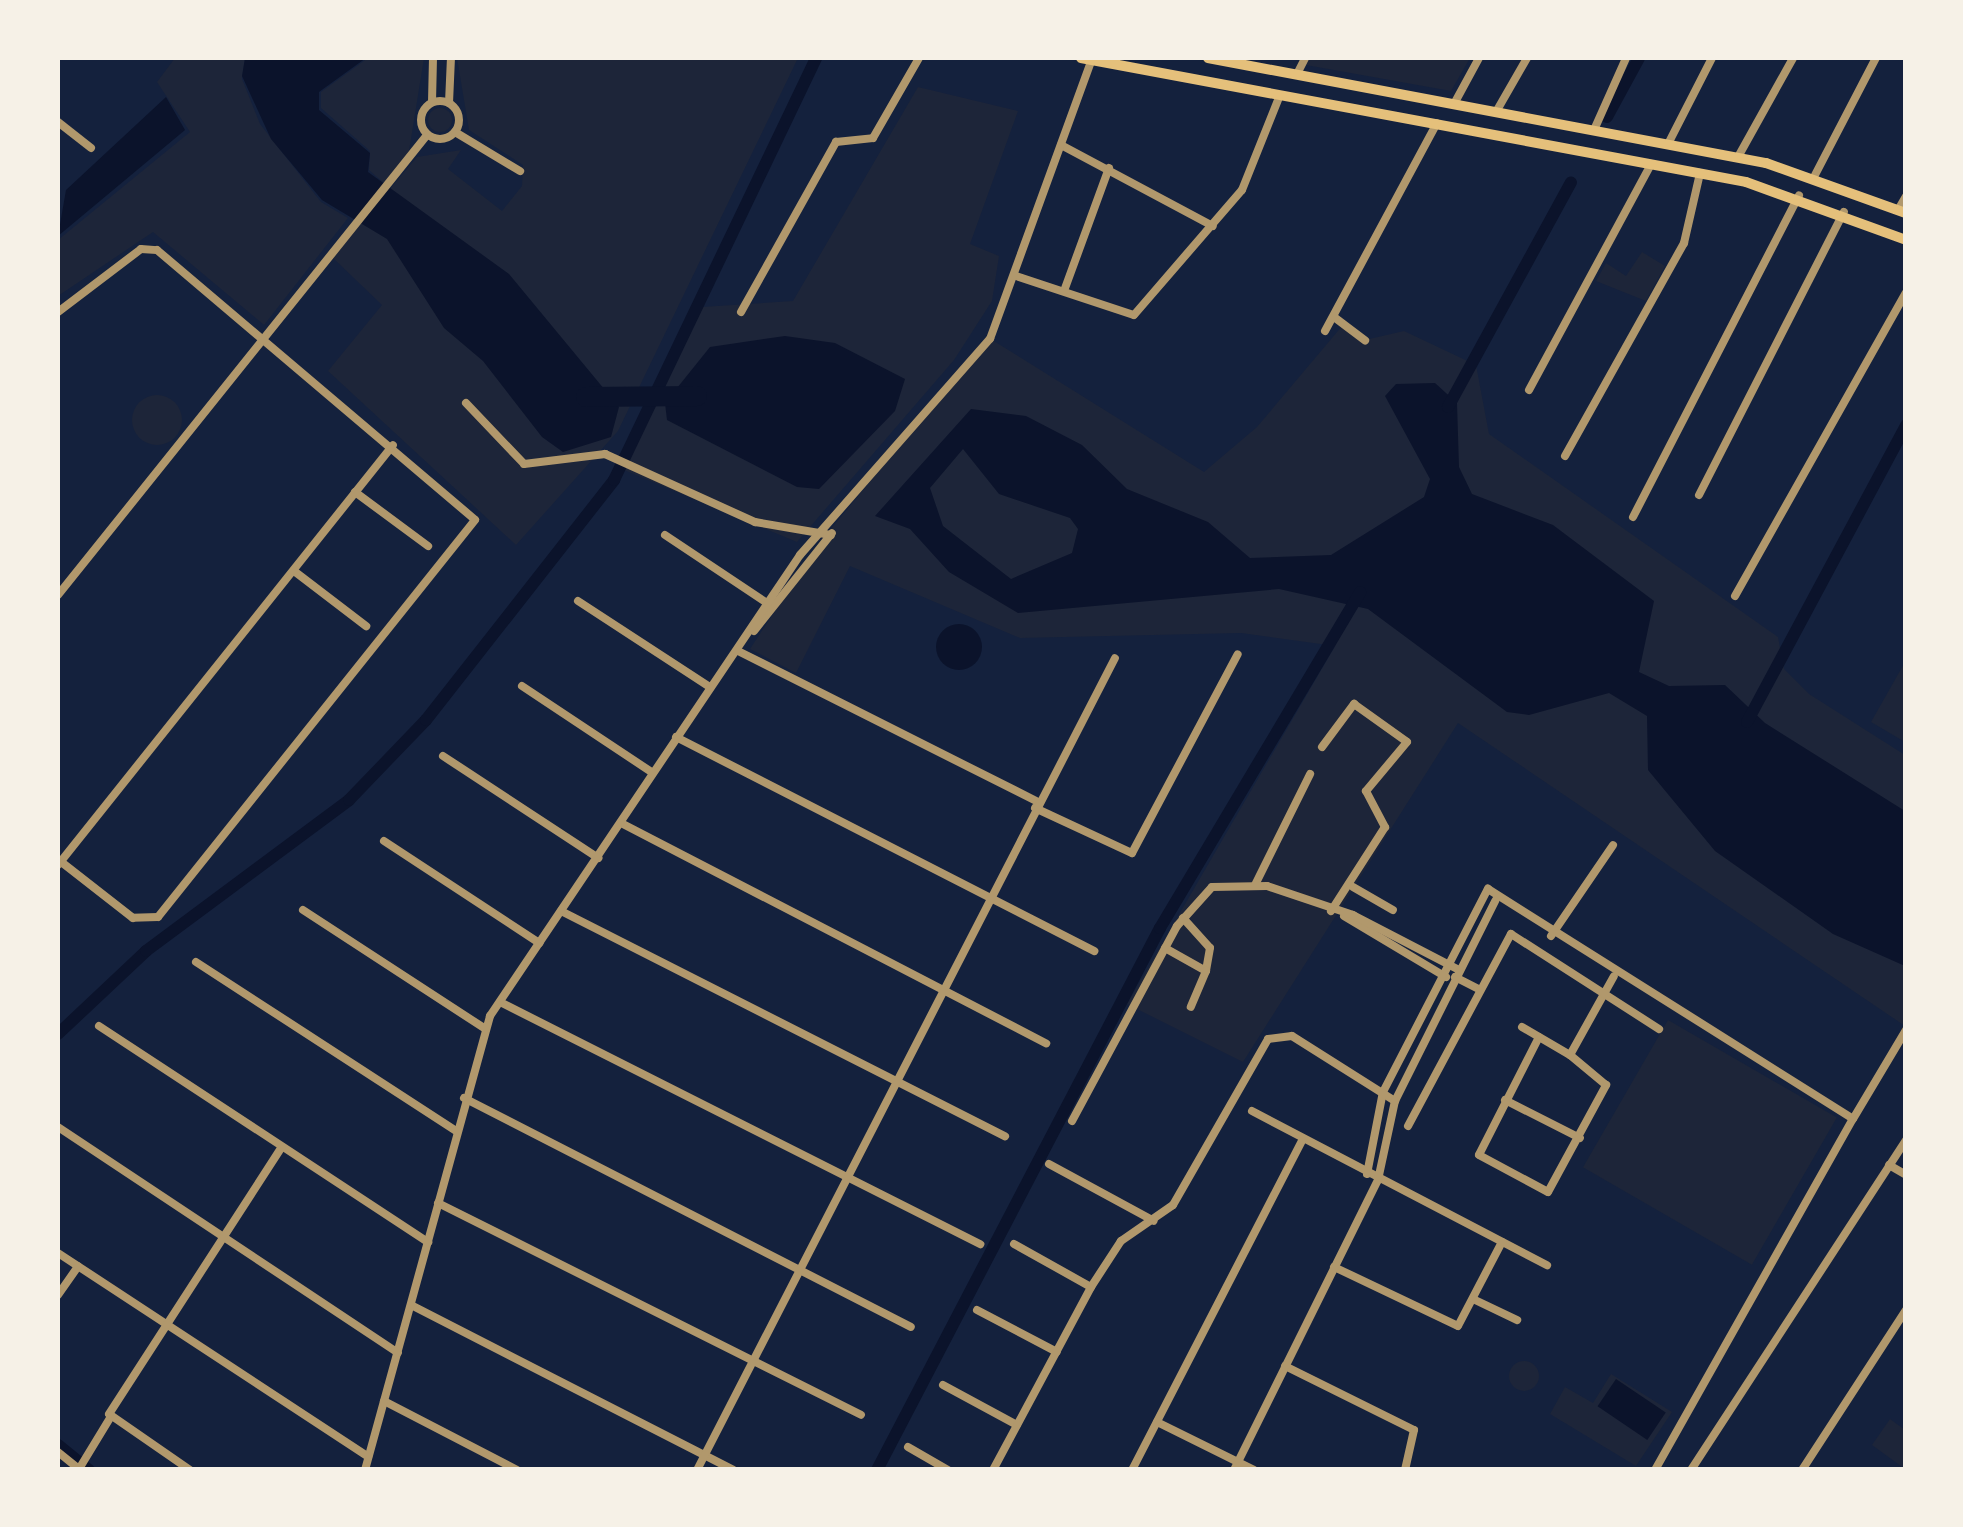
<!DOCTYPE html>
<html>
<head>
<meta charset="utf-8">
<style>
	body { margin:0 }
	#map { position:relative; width:1963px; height:1527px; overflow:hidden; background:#14213d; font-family:Quicksand,sans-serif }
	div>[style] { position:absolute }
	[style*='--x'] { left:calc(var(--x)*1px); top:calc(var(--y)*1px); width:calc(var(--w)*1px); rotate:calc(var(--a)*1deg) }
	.green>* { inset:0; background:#1d2539; transform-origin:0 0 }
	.round { border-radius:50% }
	.water>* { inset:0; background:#0b132b; transform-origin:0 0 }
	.canal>* { height:12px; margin:-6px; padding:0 6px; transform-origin:6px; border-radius:6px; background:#0b132b }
	.river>* { height:20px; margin:-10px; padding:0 10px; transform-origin:10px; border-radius:10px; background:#0b132b }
	.minor>* { height:8px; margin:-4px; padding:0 4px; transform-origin:4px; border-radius:4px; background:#b1986c }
	.minor>.ring { margin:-4px; padding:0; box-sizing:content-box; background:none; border:8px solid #b1986c; border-radius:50% }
	.secondary>* { height:10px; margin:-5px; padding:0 5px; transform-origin:5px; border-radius:5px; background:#e5c07b }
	span { translate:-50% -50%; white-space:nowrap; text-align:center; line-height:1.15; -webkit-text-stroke:10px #f6f1e7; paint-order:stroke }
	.frame { position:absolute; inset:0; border:60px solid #f6f1e7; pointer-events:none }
</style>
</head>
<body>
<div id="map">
	<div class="green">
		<i style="clip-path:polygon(175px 58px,245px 58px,242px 79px,260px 124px,321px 202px,348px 218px,264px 325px,153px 232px,58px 296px,58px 240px,190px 132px,157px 82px)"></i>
		<i style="clip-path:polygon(368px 58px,424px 58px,409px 151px,385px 184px,369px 170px,370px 151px,321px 108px,321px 92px)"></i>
		<i style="clip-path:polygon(457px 58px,798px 58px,618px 431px,516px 545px,328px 371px,382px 305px,332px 257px,417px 157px,461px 150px,448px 169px,502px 211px,522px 186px,523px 165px,469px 130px)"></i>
		<i style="clip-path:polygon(1310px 58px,1470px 58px,1451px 91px,1306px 65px)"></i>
		<i style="clip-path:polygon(918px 87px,1018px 111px,970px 244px,999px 256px,992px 301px,954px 360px,797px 542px,624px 470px,702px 307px,793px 301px)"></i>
		<i class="round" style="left:428px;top:108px;width:24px;height:24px"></i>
		<i style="clip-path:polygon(1642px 252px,1665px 266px,1646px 301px,1596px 281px,1606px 263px,1626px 276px)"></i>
		<i style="clip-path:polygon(1343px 325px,1365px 340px,1404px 331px,1476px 365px,1489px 434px,1778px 637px,1784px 669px,1809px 694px,1905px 755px,1905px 1026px,1458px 723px,1243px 1062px,1127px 1004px,1335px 646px,1241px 633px,1020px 638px,850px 566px,796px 673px,750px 649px,820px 542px,989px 338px,1204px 472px,1257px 427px)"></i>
		<i class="round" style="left:132px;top:395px;width:50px;height:50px"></i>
		<i style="clip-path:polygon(1905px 662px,1905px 742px,1871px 722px)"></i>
		<i style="left:1668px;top:1020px;width:195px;height:170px;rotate:30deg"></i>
		<i class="round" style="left:1509px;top:1361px;width:30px;height:30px"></i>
		<i style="clip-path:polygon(1611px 1374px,1672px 1412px,1636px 1466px,1550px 1414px,1565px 1387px,1593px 1403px)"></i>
		<i style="clip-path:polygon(1890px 1419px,1905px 1430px,1905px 1469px,1872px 1445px)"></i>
	</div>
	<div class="water">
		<i style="clip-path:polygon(245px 58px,366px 58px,319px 92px,319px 110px,370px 153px,368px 172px,509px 274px,619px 407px,611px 437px,563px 452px,542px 437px,483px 361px,444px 328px,387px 239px,322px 200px,271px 139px,242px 76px)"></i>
		<i style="clip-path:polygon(166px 97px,185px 130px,58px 236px,66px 190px)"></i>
		<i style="clip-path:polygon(785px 336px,835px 343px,905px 379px,895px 411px,819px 489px,797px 487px,667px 420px,665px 403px,710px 347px)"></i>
		<i style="clip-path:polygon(evenodd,1435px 383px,1457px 403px,1459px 467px,1472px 494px,1553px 525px,1654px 601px,1639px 672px,1669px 686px,1725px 685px,1765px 723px,1905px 811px,1905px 966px,1833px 934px,1715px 851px,1648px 770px,1647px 716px,1609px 693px,1529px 715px,1507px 712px,1368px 609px,1279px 589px,1018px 613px,949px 572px,910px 529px,875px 516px,971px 409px,1026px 416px,1082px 445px,1127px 489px,1208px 522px,1250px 558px,1331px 555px,1424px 497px,1430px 479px,1385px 396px,1396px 384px,1435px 383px,963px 449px,999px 494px,1070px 518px,1078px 529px,1072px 553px,1011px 579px,943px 526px,930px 488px,963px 449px)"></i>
		<i class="round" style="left:936px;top:624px;width:46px;height:46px"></i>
		<i style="left:1616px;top:1379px;width:60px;height:33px;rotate:34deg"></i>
	</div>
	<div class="canal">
		<i style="--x:1607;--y:117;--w:67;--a:-61.5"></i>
		<i style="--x:1448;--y:407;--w:256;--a:-61.3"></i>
		<i style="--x:1747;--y:722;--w:337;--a:-61.8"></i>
		<i style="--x:58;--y:1034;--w:121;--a:-43.3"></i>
		<i style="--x:146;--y:951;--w:253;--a:-36.6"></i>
		<i style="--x:349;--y:800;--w:111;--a:-46.1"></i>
		<i style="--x:426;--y:720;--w:305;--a:-51.9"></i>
		<i style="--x:614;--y:480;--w:468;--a:-64.4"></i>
		<i style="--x:58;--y:1445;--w:40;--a:39"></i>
		<i style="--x:877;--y:1470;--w:611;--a:-62.43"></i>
		<i style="--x:1160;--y:928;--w:391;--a:-59.2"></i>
	</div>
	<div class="river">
		<i style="--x:586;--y:397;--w:111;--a:-0.5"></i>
	</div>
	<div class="minor">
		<i style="--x:1297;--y:74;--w:18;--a:-63"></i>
		<i class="ring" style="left:421px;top:101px;width:30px;height:30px"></i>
		<i style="--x:432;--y:102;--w:44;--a:-88.7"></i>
		<i style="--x:449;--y:103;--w:45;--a:-87.5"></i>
		<i style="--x:1454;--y:104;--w:52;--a:-61.5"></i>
		<i style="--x:1496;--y:112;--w:62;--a:-60.1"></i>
		<i style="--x:58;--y:122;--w:42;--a:38.2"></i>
		<i style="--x:1594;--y:130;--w:79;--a:-66"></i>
		<i style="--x:455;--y:132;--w:76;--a:31"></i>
		<i style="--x:1668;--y:144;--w:97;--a:-62.9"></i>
		<i style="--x:1061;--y:145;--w:172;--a:28.1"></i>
		<i style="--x:1738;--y:157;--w:113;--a:-60.9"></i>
		<i style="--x:1815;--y:175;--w:132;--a:-62.5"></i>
		<i style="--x:1898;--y:210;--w:16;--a:-60"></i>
		<i style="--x:1016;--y:276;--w:124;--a:18.3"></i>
		<i style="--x:1134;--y:315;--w:165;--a:-49.2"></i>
		<i style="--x:1242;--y:190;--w:102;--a:-68.2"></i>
		<i style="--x:1064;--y:291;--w:131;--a:-69.9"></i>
		<i style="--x:58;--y:312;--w:104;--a:-37.2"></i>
		<i style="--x:141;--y:249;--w:16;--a:4"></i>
		<i style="--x:157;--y:250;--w:417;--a:40.3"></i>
		<i style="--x:475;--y:520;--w:508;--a:128.61"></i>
		<i style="--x:158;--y:917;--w:25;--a:178"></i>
		<i style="--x:133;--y:918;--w:93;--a:-142"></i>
		<i style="--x:741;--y:312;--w:195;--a:-60.8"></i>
		<i style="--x:836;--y:142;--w:37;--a:-6"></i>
		<i style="--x:873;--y:138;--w:92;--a:-60.1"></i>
		<i style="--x:1334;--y:317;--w:39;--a:37"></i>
		<i style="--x:1325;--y:331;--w:236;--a:-61.7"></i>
		<i style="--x:1529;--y:390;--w:257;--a:-61.6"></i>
		<i style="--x:466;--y:403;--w:84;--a:46.4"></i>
		<i style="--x:524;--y:464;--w:82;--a:-7"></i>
		<i style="--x:605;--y:454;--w:165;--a:24.4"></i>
		<i style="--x:755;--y:522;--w:77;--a:9.7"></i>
		<i style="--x:1565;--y:456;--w:244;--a:-60.8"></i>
		<i style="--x:1684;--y:243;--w:72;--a:-77.1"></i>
		<i style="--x:355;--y:492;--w:91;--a:36.5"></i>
		<i style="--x:1699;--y:495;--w:318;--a:-62.9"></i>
		<i style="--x:1633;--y:517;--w:362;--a:-62.7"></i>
		<i style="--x:665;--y:535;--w:123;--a:33.7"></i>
		<i style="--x:294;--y:571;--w:91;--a:37.4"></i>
		<i style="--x:58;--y:595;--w:590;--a:-51.26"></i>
		<i style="--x:1735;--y:596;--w:348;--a:-60.6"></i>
		<i style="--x:578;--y:601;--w:158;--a:33.1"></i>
		<i style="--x:754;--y:631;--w:125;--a:-51.5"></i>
		<i style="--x:738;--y:651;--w:336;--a:26.7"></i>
		<i style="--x:522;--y:686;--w:157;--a:33.6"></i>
		<i style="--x:676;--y:737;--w:470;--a:27.1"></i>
		<i style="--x:1322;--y:747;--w:54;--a:-53.3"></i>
		<i style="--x:1354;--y:704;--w:65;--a:35.6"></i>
		<i style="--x:1407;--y:742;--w:64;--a:129.9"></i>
		<i style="--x:1366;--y:791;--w:41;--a:62.2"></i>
		<i style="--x:1385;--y:827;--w:100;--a:122.7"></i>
		<i style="--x:443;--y:756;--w:186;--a:33.3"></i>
		<i style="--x:1035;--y:808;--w:107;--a:24.9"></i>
		<i style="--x:1132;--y:853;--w:225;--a:-62"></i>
		<i style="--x:621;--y:823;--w:479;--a:27.4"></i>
		<i style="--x:384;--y:841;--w:186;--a:33.3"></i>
		<i style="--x:58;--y:865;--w:537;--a:-51.42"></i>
		<i style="--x:1255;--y:885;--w:124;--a:-63.6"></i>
		<i style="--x:1353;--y:887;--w:46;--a:29.9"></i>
		<i style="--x:1488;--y:889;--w:431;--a:32.2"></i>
		<i style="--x:1853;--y:1119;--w:104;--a:-59.2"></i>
		<i style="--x:303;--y:910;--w:216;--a:33.1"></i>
		<i style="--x:561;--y:911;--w:498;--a:26.9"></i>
		<i style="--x:1344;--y:916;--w:119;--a:30.9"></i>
		<i style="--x:1183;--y:918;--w:40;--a:48"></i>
		<i style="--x:1210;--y:948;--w:23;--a:100"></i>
		<i style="--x:1551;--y:936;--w:110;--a:-55.7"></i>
		<i style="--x:1165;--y:948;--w:47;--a:29.3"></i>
		<i style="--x:1206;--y:971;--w:39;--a:113"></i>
		<i style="--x:196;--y:962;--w:310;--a:33"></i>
		<i style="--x:1455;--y:977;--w:27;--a:27"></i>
		<i style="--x:500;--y:1002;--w:538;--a:26.76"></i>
		<i style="--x:99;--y:1026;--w:394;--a:33.3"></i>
		<i style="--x:1522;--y:1027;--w:56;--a:30.3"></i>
		<i style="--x:1539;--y:1037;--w:132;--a:117"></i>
		<i style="--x:1479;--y:1155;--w:78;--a:28.2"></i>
		<i style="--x:1548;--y:1192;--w:122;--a:-61.5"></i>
		<i style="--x:1606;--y:1085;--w:47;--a:-140.2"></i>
		<i style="--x:1570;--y:1055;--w:90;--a:-60.9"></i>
		<i style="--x:464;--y:1098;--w:502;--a:27.13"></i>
		<i style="--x:1505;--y:1100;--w:84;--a:26.9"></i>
		<i style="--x:1252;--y:1111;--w:333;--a:27.6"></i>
		<i style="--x:1072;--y:1121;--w:221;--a:-61.7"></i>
		<i style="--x:1177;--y:926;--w:52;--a:-48.1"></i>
		<i style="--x:1212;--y:887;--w:55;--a:-1"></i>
		<i style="--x:1267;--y:886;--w:91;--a:18.6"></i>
		<i style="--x:1353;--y:915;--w:119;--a:27.4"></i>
		<i style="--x:1408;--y:1126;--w:218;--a:-61.8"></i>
		<i style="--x:1511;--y:934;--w:176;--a:32.7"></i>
		<i style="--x:58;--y:1127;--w:408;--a:33.6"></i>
		<i style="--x:1049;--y:1164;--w:119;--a:28.5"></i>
		<i style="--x:1889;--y:1165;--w:20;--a:30"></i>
		<i style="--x:1367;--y:1174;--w:84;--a:-79"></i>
		<i style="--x:1383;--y:1092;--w:229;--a:-62.7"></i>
		<i style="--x:438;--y:1203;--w:473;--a:26.6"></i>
		<i style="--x:1014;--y:1244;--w:88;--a:29.2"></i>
		<i style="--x:58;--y:1253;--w:371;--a:33.3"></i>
		<i style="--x:1334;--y:1267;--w:137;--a:25.4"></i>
		<i style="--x:1458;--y:1326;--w:95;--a:-62.4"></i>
		<i style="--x:58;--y:1295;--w:35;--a:-55"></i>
		<i style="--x:1473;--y:1299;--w:49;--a:25.5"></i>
		<i style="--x:411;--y:1305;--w:362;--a:27.1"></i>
		<i style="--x:977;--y:1310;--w:90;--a:27.7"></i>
		<i style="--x:1285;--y:1366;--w:144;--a:26.4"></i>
		<i style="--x:1414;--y:1430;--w:41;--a:102.7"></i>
		<i style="--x:943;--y:1385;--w:84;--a:28.4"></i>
		<i style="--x:384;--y:1401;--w:150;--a:27.4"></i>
		<i style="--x:1157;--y:1422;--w:108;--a:26.3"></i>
		<i style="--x:908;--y:1447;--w:46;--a:29.9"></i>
		<i style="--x:58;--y:1452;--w:28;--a:39"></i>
		<i style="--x:79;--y:1469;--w:60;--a:-58.7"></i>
		<i style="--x:190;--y:1470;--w:98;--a:-145.3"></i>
		<i style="--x:109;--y:1414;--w:318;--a:-57.1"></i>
		<i style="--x:365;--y:1470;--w:471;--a:-74.6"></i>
		<i style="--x:490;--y:1016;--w:556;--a:-56.08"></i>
		<i style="--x:800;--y:555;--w:288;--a:-48.7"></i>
		<i style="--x:990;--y:339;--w:299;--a:-70"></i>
		<i style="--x:697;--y:1470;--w:913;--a:-62.76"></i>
		<i style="--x:993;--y:1470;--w:208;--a:-61.8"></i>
		<i style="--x:1091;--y:1287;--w:55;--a:-56.9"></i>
		<i style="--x:1121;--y:1241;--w:63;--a:-34.7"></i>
		<i style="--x:1173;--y:1205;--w:191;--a:-60.2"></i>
		<i style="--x:1268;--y:1039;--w:24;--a:-7"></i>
		<i style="--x:1292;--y:1036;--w:122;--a:32.3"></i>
		<i style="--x:1132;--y:1470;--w:373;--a:-62.7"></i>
		<i style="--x:1234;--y:1470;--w:324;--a:-63.6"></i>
		<i style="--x:1378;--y:1180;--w:81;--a:-77.9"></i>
		<i style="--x:1395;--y:1101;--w:224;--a:-63.4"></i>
		<i style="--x:1655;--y:1470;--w:403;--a:-60.6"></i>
		<i style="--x:1691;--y:1470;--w:394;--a:-56.9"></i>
		<i style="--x:1802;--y:1470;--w:191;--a:-57"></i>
	</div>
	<div class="secondary">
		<i style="--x:1081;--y:58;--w:676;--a:10.56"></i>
		<i style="--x:1746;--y:182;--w:170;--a:19.9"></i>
		<i style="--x:1208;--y:58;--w:568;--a:10.66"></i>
		<i style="--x:1766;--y:163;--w:149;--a:19.7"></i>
	</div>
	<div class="frame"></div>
</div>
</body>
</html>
